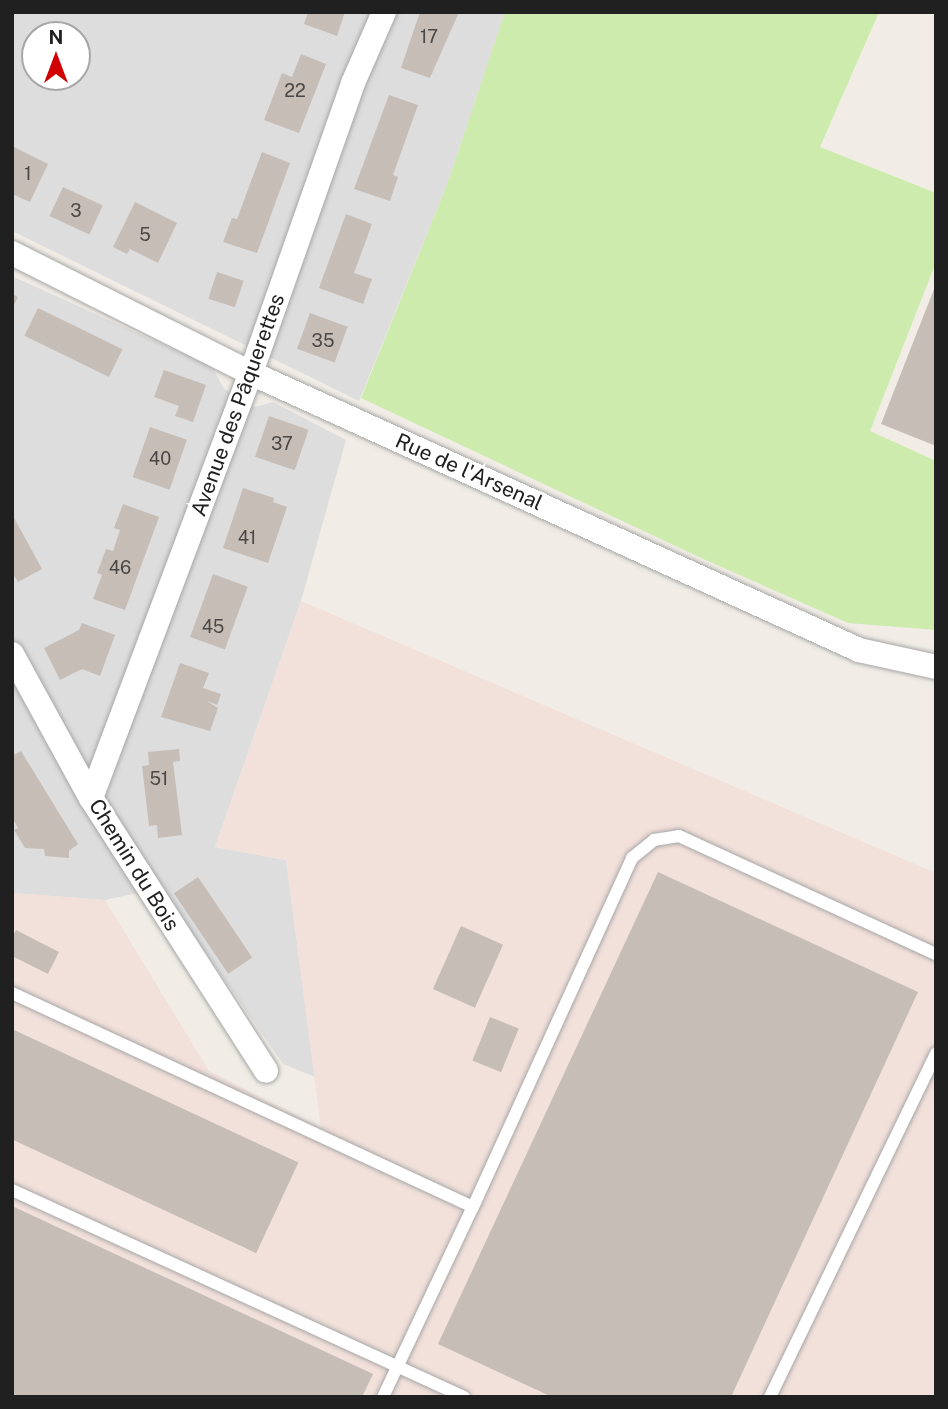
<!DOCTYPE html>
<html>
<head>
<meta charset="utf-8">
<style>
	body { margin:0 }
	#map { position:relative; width:948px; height:1409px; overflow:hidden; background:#f1ede6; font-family:"Public Sans",sans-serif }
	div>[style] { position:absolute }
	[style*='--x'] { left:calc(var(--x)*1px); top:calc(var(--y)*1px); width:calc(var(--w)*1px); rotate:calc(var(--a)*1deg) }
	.residential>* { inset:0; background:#dedddd }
	.military>* { inset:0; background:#f2e0da }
	.grass>* { inset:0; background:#ccebac }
	.building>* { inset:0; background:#c6bdb6; transform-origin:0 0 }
	.roads { filter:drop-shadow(0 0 2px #a7a7a7) drop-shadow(0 0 2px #a7a7a7) }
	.lane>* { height:12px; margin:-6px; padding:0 6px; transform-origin:6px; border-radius:6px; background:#fff }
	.street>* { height:24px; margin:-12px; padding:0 12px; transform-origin:12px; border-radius:12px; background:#fff }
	span { translate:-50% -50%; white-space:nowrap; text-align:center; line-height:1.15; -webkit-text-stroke:6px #fff; paint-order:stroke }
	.number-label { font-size:18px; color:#4a4746 }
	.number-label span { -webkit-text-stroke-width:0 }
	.street-label { font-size:21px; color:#202020 }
	.frame { position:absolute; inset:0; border:14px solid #202020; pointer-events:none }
	.north { position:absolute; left:21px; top:21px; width:70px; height:70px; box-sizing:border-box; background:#fff; border:2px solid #a6a6a6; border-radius:50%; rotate:0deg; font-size:19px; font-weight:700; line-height:28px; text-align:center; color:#202020 }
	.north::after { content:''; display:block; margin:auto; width:24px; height:32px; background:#d00002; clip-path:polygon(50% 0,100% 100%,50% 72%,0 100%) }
</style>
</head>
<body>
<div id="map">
	<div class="residential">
		<i style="clip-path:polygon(evenodd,12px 12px,505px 12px,448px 182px,359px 401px,12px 231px,12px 12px,35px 35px,77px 35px,77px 77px,35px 77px,35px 35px)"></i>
		<i style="clip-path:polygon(12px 276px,212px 367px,224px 389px,255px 407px,273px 402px,346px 440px,301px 601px,215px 847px,286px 860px,315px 1077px,283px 1064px,161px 888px,105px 900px,12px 893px)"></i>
	</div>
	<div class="military">
		<i style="clip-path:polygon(301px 601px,936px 873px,936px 1397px,12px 1397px,12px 893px,105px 900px,209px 1071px,321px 1128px,286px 860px,215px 847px)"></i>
	</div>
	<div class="grass">
		<i style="clip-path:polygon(505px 12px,879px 12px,820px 147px,936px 193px,936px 262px,870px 431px,936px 461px,936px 630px,848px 623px,699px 557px,361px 398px,448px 182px)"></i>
	</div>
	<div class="building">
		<i style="clip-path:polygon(308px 12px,345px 12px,337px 36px,304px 24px)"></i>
		<i style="clip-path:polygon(420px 12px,459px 12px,430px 78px,401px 68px)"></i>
		<i style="clip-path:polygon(301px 54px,326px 64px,299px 133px,264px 120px,282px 73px,292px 77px)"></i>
		<i style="clip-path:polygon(389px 95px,418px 105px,393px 175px,398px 177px,390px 201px,354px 189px)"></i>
		<i style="clip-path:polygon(12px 146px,48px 164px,30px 202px,12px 194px)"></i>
		<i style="clip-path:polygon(262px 152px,290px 163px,257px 253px,223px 242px,232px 218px,237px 219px)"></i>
		<i style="left:63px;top:187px;width:44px;height:32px;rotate:25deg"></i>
		<i style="clip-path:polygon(135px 202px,177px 223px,158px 263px,130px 249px,127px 254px,113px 247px)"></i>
		<i style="clip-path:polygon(346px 214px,372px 224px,354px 273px,372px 279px,363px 304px,319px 288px)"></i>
		<i style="left:217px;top:272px;width:28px;height:28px;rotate:18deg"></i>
		<i style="clip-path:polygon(936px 284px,936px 446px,881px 424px)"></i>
		<i style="clip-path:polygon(12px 294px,18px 297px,12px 309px)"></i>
		<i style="left:38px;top:308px;width:94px;height:31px;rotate:26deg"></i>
		<i style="left:310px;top:313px;width:40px;height:38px;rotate:20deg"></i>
		<i style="clip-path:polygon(164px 370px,206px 385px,193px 422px,175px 416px,179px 406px,154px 397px)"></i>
		<i style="left:269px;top:416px;width:42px;height:43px;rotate:19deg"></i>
		<i style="left:150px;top:427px;width:39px;height:53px;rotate:19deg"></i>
		<i style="clip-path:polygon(243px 488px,274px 498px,273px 502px,287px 507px,268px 563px,223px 548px)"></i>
		<i style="clip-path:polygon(123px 504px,159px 517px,125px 610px,93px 599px,102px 575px,97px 573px,106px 549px,113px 551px,120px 530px,114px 528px)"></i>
		<i style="clip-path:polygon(12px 514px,42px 569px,18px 582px,12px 572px)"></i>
		<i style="left:213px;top:574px;width:37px;height:67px;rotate:20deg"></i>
		<i style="clip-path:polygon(82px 623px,115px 635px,100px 676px,82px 669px,60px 680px,44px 648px,79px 630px)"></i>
		<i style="clip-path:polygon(180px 663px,209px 673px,203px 688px,221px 694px,217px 705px,207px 701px,218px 708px,210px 731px,161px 717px)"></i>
		<i style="clip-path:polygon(179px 749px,180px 761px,173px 762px,182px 835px,158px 838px,157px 825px,149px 826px,142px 766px,149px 765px,148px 752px)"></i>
		<i style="clip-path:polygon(21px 751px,78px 844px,69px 851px,69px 858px,45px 856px,44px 849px,25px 848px,14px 830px,18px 828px,12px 817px,12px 756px)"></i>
		<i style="clip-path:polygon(658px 872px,918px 992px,731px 1397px,552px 1397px,438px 1344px)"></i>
		<i style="left:198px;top:877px;width:97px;height:29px;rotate:56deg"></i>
		<i style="left:461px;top:926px;width:46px;height:69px;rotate:24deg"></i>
		<i style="clip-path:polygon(16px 930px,59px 952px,48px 974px,12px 956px,12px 938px)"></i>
		<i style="left:490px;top:1017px;width:31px;height:47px;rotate:22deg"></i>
		<i style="left:12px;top:1029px;width:316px;height:100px;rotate:25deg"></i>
		<i style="clip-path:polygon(12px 1206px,373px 1374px,362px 1397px,12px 1397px)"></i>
	</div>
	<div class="roads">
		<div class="lane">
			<i style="--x:12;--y:993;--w:508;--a:24.9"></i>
			<i style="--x:12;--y:1190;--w:497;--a:24.6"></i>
			<i style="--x:383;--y:1397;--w:210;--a:-64.7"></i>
			<i style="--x:473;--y:1207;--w:384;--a:-65.5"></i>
			<i style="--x:632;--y:858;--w:28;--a:-39"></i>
			<i style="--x:654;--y:840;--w:25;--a:-9"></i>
			<i style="--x:679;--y:836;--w:283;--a:24.7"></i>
			<i style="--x:770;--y:1397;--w:382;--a:-64.2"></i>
		</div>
		<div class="street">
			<i style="--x:12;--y:253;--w:267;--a:26.7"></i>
			<i style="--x:251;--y:373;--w:668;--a:24.49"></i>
			<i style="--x:859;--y:650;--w:79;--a:12.4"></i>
			<i style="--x:12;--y:654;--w:164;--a:61.3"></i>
			<i style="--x:91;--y:798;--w:324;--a:57.3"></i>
			<i style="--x:91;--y:798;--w:454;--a:-69.4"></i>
			<i style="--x:251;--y:373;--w:307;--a:-70.6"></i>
			<i style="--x:353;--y:83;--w:77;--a:-66.4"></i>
		</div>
	</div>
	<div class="number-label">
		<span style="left:429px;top:37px">17</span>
		<span style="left:295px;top:91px">22</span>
		<span style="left:28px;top:174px">1</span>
		<span style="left:76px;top:211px">3</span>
		<span style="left:145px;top:235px">5</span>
		<span style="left:323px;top:341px">35</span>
		<span style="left:282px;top:444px">37</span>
		<span style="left:160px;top:459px">40</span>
		<span style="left:247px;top:538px">41</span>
		<span style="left:120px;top:568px">46</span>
		<span style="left:213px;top:627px">45</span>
		<span style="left:159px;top:779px">51</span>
	</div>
	<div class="street-label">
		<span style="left:238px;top:405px;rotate:-70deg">Avenue des Pâquerettes</span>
		<span style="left:469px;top:472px;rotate:24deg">Rue de l'Arsenal</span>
		<span style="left:134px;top:865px;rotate:58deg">Chemin du Bois</span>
	</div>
	<div class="frame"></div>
	<div class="north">N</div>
</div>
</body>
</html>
